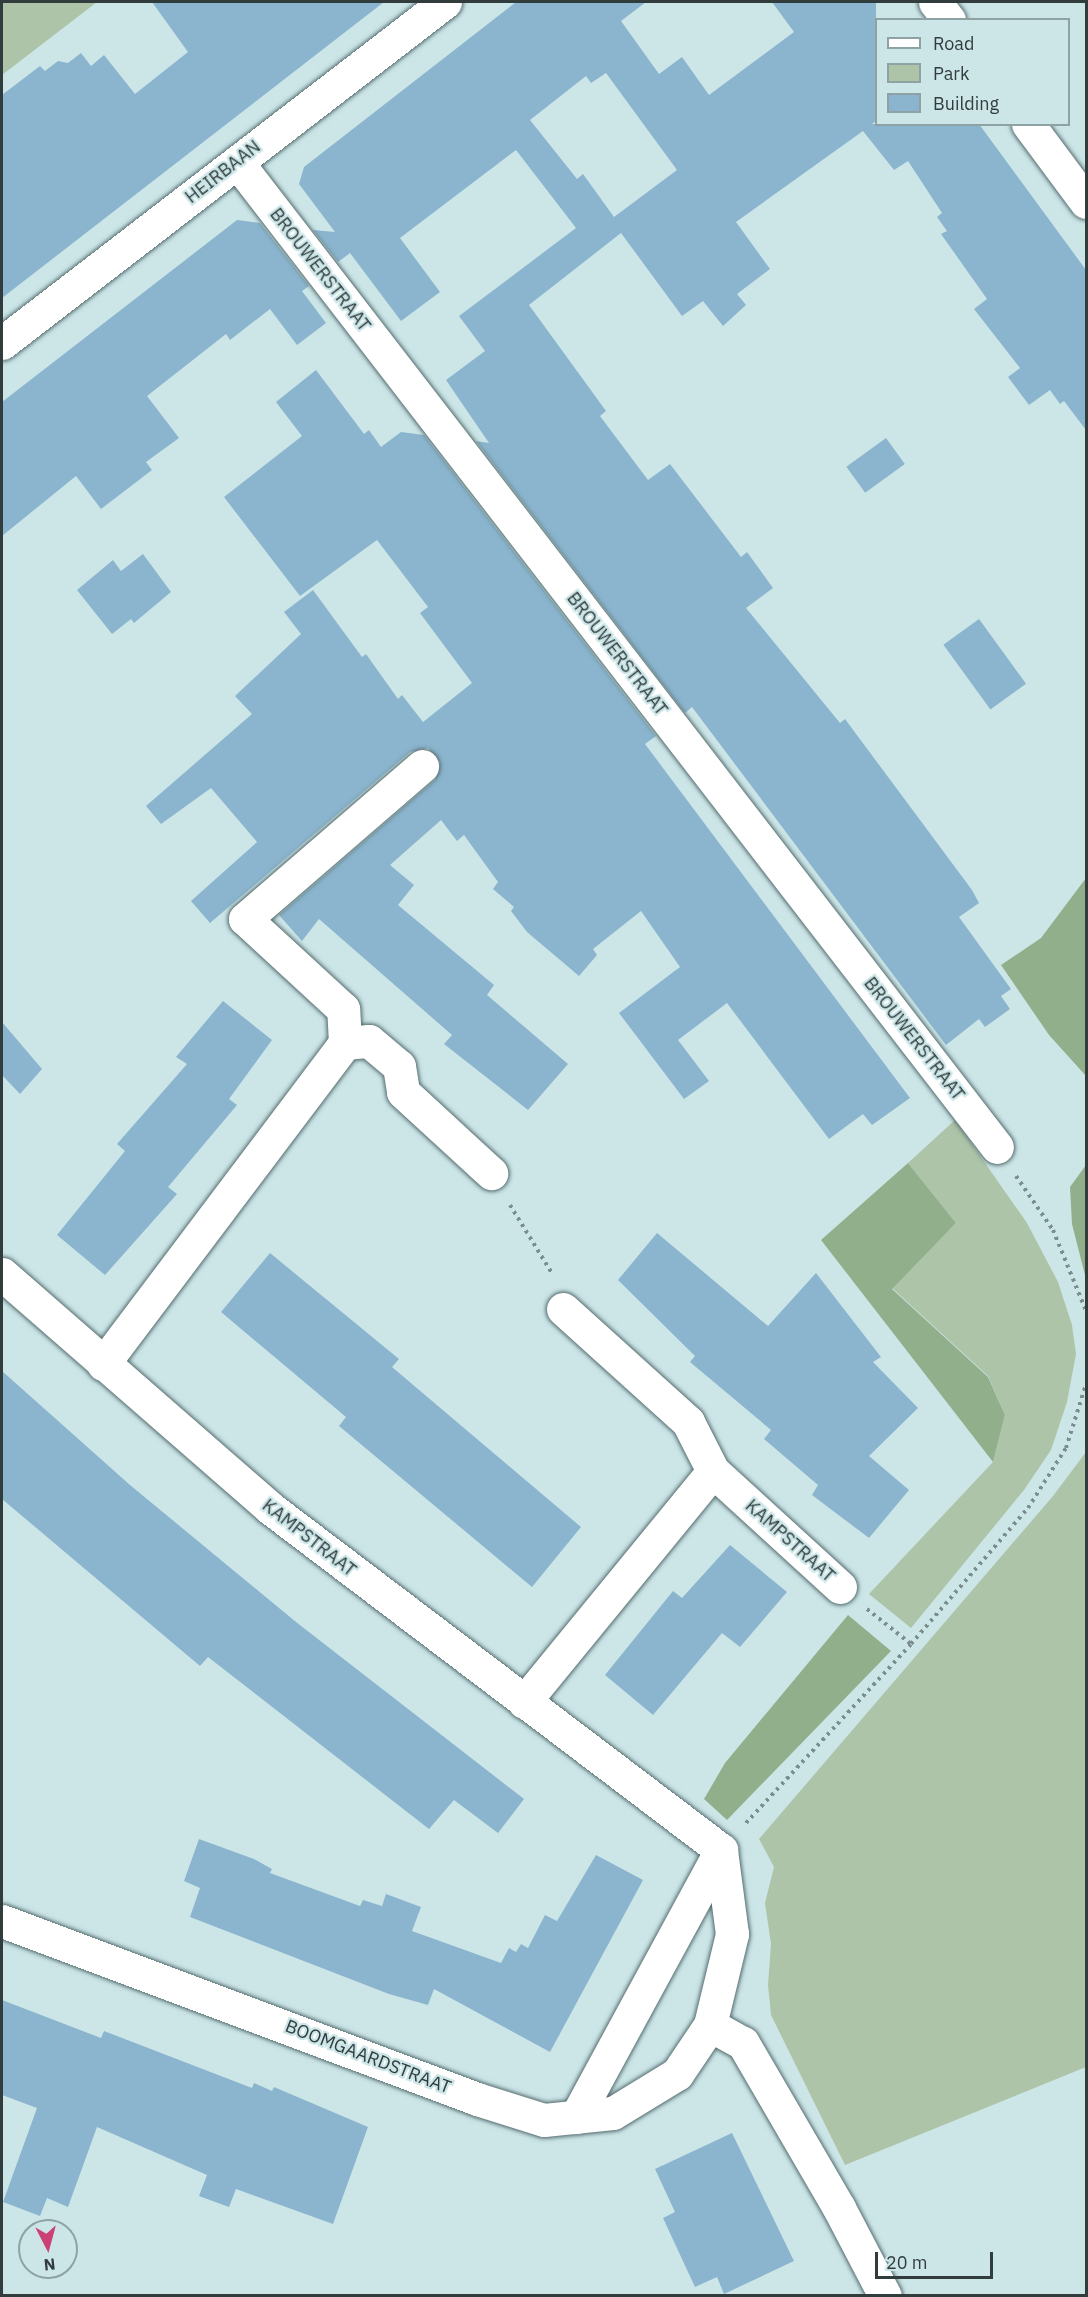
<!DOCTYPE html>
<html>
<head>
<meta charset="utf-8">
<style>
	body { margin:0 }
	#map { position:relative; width:1088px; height:2297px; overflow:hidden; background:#cce6e8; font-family:"IBM Plex Sans",sans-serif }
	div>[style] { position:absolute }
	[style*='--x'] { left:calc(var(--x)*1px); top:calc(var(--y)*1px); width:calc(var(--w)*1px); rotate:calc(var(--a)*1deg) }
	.green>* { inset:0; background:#adc4a8 }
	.forest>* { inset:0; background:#92af8c }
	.building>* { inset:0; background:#8bb5ce; transform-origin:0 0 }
	.path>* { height:4px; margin-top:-2px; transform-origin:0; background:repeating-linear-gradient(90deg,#7b8d8f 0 3px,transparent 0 7.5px) }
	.roads { filter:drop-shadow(0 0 2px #556c6e) drop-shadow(0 0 2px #556c6e) }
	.minor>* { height:33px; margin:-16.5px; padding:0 16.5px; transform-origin:16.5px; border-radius:16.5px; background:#fff }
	span { translate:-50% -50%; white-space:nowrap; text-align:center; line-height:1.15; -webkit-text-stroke:4.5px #cce6e8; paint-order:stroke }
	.street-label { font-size:18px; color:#313c3d }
	.frame { position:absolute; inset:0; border:3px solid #313c3d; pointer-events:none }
	.legend { position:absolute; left:875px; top:18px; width:195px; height:108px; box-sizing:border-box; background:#cce6e8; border:2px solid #8ea2a4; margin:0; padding:8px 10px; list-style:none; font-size:18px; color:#313c3d }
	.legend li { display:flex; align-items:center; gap:12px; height:30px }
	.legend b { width:30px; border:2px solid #8ea2a4 }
	.north { position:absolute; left:18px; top:2219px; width:60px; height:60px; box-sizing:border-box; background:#cce6e8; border:2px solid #8ea2a4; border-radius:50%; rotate:174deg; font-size:16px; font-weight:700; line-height:24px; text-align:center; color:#313c3d }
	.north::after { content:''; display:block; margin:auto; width:21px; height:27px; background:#cc4175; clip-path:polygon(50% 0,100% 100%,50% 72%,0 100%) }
	.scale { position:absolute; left:875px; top:2252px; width:118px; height:27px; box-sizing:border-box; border:3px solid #313c3d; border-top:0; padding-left:8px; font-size:18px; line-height:21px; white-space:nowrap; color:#313c3d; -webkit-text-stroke:4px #cce6e8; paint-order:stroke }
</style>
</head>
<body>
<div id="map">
	<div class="green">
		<i style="clip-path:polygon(2px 2px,97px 2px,2px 75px)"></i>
		<i style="clip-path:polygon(955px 1120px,1027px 1223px,1058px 1282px,1072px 1325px,1076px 1354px,1067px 1402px,1051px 1450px,1024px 1490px,911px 1628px,869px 1594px,993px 1462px,1005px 1415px,988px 1376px,892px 1288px,956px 1223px,908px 1163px)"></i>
		<i style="clip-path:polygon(1086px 1452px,1086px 2067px,845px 2165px,771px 2015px,768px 1985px,771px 1944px,765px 1903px,774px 1867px,759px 1839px,1053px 1496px)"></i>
	</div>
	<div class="forest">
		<i style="clip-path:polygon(1086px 878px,1086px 1076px,1049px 1035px,1001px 965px,1041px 938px)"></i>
		<i style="clip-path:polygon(908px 1163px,956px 1223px,892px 1289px,988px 1377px,1005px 1415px,993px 1462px,821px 1240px)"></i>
		<i style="clip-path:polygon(1086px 1165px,1086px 1279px,1072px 1224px,1070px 1187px)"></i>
		<i style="clip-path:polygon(848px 1615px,891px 1651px,727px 1820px,704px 1799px,725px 1763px)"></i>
	</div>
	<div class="building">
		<i style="clip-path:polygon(152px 2px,384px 2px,2px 298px,2px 95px,40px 66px,45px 71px,58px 61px,68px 63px,81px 53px,91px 66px,104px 55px,135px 94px,188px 52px)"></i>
		<i style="clip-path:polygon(evenodd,516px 2px,646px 2px,621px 21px,659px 74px,682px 57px,709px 95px,794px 32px,772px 2px,876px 2px,876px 121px,872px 124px,979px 124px,1086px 270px,1086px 430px,1064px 401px,1060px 404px,1050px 390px,1029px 405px,1008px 377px,1020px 368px,974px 309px,987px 299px,941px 234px,947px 231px,937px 217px,942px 213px,908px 161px,894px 170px,863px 131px,736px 222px,770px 269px,737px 294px,746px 305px,723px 326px,703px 301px,682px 316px,621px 233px,529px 305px,606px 411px,600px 416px,648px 480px,670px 464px,741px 557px,747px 552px,773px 588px,746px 608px,840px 723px,845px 719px,972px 890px,979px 903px,959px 917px,1011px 989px,1001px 996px,1010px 1009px,985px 1027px,979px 1019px,946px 1045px,692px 707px,685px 713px,476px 441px,489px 443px,446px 380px,485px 351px,459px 316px,576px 228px,516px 150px,400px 238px,440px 292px,401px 321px,350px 253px,338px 262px,313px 230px,335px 232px,299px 184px,304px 167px,516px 2px,606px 73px,677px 170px,614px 217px,583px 174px,577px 179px,530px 120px,586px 76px,591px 83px,606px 73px)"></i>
		<i style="clip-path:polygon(237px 220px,260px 223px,309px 286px,302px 291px,326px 323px,297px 345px,270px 309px,230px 340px,226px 334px,147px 396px,179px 438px,146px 462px,152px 470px,101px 509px,76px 476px,2px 536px,2px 402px)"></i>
		<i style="clip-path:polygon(316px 370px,364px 434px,369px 430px,381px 447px,401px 432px,424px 435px,656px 736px,645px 744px,910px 1098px,872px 1125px,863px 1114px,829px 1139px,727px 1003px,678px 1040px,709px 1081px,684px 1099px,619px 1013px,680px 967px,641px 911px,593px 949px,597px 955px,579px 976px,527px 932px,511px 911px,514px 907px,493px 889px,498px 882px,464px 835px,457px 841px,441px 820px,390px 865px,414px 885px,398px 905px,494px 985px,487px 995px,568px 1064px,528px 1110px,444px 1044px,452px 1035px,319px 919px,302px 941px,279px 915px,435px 780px,440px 762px,428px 748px,410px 752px,210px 923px,191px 901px,257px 842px,211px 788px,161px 824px,146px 806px,252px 714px,235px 696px,301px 634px,284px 612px,313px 590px,362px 657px,366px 654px,398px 699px,402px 695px,423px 722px,472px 683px,420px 613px,428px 607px,377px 540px,300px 596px,224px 497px,302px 436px,276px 402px)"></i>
		<i style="left:886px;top:438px;width:32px;height:49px;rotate:54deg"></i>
		<i style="clip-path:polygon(143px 554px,171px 592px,134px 623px,131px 619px,112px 634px,77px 590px,113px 560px,121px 571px)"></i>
		<i style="left:979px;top:619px;width:80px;height:44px;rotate:54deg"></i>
		<i style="clip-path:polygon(223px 1001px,272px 1040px,229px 1099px,237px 1105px,168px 1187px,177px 1194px,105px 1275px,57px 1235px,125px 1151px,117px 1144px,187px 1064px,176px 1057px)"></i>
		<i style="clip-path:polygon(2px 1022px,42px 1069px,20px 1094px,2px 1075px)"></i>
		<i style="clip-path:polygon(657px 1233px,768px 1326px,816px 1273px,881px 1357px,873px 1362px,918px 1408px,869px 1456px,909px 1490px,869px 1538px,812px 1495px,818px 1485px,764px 1439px,771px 1430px,690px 1362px,695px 1356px,618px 1280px)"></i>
		<i style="clip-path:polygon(270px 1253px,399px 1359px,392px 1367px,581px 1527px,532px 1587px,339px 1426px,346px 1417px,221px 1312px)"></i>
		<i style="clip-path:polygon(2px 1371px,130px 1485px,296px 1622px,524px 1799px,498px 1833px,454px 1800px,429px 1829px,208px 1657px,200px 1666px,2px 1499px)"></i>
		<i style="clip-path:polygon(730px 1545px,787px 1592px,740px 1647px,722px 1633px,653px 1715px,605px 1675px,673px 1591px,682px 1598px)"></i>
		<i style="clip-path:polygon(199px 1839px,254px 1859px,272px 1869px,270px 1873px,360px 1906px,363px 1900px,382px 1906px,386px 1894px,421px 1907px,412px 1931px,501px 1963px,509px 1948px,516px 1952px,521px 1944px,528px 1948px,545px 1915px,557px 1921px,596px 1855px,643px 1880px,550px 2052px,434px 1989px,428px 2005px,389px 1994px,190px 1917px,200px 1888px,184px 1881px)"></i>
		<i style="clip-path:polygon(2px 2000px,101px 2038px,104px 2031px,252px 2088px,254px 2083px,272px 2091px,274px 2087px,368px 2127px,333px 2224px,236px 2189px,229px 2207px,199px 2196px,207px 2175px,97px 2127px,68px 2207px,47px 2198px,40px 2216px,3px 2202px,37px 2108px,2px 2095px)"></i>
		<i style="clip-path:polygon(732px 2133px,794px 2261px,724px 2294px,717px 2277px,695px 2287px,663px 2218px,675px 2212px,655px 2169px)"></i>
	</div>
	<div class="path">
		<i style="--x:1016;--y:1176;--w:65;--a:55.6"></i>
		<i style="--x:1053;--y:1230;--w:87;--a:67.8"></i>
		<i style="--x:510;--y:1205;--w:82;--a:58.4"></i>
		<i style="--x:867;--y:1609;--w:56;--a:38.5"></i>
		<i style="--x:746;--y:1823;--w:243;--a:-47.3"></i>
		<i style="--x:911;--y:1644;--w:179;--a:-49.3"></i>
		<i style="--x:1028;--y:1508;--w:71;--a:-57.7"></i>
		<i style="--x:1066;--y:1448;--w:67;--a:-72.6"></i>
	</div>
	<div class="roads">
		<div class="minor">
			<i style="--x:935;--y:2;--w:23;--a:52"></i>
			<i style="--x:1028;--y:124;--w:97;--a:53.4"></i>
			<i style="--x:237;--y:162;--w:1244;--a:52.35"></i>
			<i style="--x:2;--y:343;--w:559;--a:-37.59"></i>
			<i style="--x:345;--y:1043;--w:24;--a:-5"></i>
			<i style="--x:369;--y:1041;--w:39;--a:40"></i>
			<i style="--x:399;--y:1066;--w:26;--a:81"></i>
			<i style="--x:403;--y:1092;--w:120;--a:42.6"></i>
			<i style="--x:2;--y:1274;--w:356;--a:41.1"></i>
			<i style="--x:270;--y:1508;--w:566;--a:37.17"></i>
			<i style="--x:563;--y:1309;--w:169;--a:42.1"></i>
			<i style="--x:688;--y:1422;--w:55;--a:63"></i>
			<i style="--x:713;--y:1471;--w:172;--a:42.4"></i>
			<i style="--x:103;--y:1364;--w:402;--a:-53"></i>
			<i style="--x:345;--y:1043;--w:34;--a:-93"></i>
			<i style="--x:343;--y:1009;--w:133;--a:-137.4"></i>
			<i style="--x:245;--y:919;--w:234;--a:-40.8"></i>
			<i style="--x:524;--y:1702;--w:298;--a:-50.7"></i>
			<i style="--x:2;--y:1921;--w:507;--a:20.54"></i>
			<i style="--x:477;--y:2099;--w:70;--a:17.4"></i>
			<i style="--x:544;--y:2120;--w:69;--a:-5.8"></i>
			<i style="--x:613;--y:2113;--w:75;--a:-31.4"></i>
			<i style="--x:677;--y:2074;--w:59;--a:-56"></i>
			<i style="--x:710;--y:2025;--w:94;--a:-76.4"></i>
			<i style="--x:732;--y:1934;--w:85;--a:-97.5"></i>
			<i style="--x:710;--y:2025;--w:38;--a:29"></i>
			<i style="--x:743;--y:2043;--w:191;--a:59.8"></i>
			<i style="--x:839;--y:2208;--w:99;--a:62.4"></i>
			<i style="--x:576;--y:2117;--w:304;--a:-61.5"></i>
		</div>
	</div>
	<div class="street-label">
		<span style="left:223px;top:172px;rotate:-38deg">HEIRBAAN</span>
		<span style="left:320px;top:270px;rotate:52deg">BROUWERSTRAAT</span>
		<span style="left:617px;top:654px;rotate:52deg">BROUWERSTRAAT</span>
		<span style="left:914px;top:1039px;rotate:52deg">BROUWERSTRAAT</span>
		<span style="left:309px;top:1538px;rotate:38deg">KAMPSTRAAT</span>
		<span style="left:790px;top:1541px;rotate:42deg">KAMPSTRAAT</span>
		<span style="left:368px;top:2057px;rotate:21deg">BOOMGAARDSTRAAT</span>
	</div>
	<div class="frame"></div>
	<ul class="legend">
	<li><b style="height:8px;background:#fff"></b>Road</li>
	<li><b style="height:16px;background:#adc4a8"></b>Park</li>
	<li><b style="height:16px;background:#8bb5ce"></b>Building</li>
	</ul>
	<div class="north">N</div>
	<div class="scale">20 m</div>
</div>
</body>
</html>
